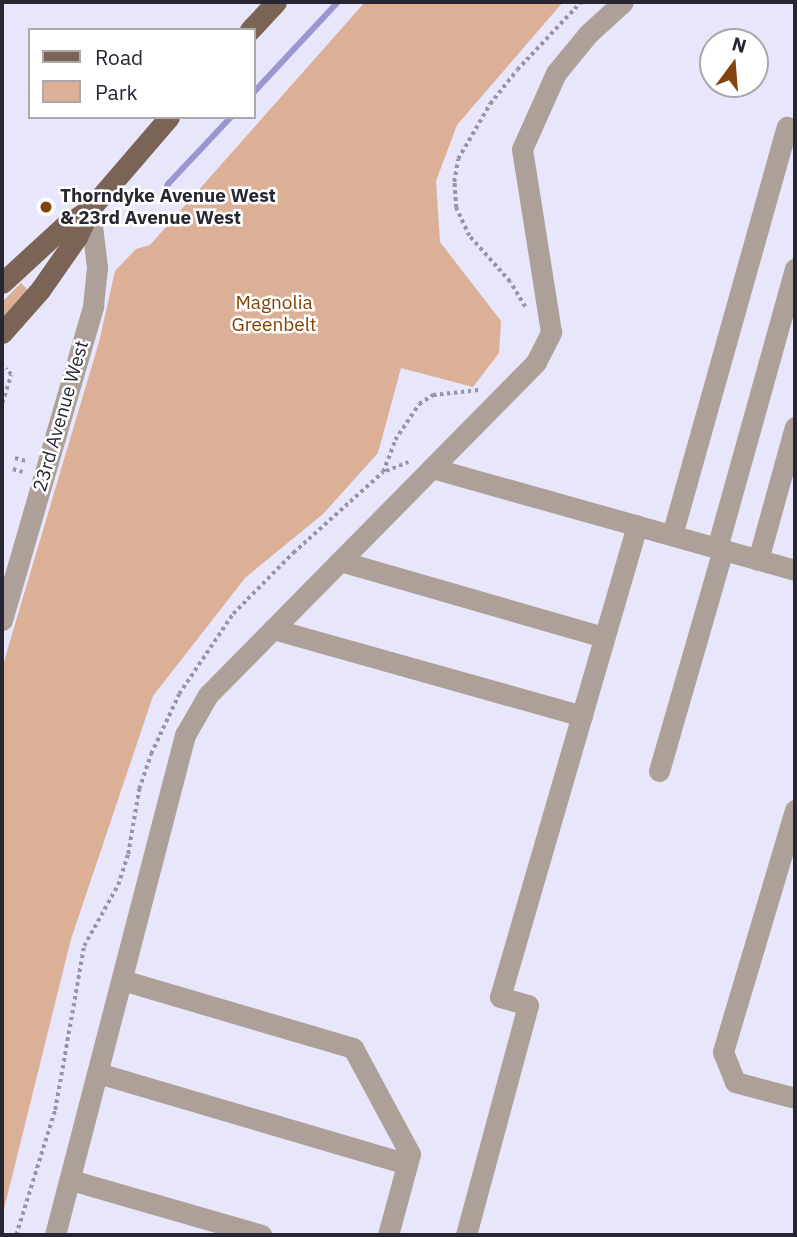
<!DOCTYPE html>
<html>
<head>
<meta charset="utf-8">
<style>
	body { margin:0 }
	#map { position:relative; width:797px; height:1237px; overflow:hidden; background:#e7e6fa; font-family:"IBM Plex Sans",sans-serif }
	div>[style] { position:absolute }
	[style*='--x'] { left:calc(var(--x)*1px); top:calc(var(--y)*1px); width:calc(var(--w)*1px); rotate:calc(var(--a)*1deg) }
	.green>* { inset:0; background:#dbb097 }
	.stream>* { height:6px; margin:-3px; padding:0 3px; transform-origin:3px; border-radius:3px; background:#9a96d0 }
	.path>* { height:3.5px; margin-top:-1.75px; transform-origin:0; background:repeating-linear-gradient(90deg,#9595a5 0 3.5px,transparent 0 7px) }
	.minor>* { height:21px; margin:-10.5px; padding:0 10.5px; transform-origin:10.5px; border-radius:10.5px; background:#ada098 }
	.major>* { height:21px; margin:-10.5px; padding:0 10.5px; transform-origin:10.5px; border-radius:10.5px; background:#7b6456 }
	.dots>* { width:19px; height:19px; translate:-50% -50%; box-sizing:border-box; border:4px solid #fff; border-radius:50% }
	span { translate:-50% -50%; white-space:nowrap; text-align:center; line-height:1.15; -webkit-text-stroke:5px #fff; paint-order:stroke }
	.poi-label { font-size:19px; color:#272733; font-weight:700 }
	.left { translate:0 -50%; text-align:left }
	.park-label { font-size:19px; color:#843f02 }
	.street-label { font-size:19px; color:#272733 }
	.frame { position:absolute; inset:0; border:4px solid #272733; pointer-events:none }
	.legend { position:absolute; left:28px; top:28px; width:228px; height:91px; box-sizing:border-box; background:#fff; border:2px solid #a9a9ad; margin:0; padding:9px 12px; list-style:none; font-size:21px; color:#272733 }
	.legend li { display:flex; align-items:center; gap:14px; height:35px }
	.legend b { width:35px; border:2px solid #a9a9ad }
	.north { position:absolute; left:699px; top:28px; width:70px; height:70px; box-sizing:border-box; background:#fff; border:2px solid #a9a9ad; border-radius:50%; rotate:16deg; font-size:19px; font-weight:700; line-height:28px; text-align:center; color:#272733 }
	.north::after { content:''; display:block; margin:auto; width:24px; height:32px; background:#84420e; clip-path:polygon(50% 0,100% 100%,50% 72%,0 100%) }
</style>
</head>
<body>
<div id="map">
	<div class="green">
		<i style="clip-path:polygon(365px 2px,563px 2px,457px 125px,436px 181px,440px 242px,501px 321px,499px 353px,473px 387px,401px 368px,378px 453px,323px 514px,245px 578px,153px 696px,71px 939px,2px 1217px,2px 668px,99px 342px,115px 271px,136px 249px,150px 245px)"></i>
		<i style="clip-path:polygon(21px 283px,28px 290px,2px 322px,2px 302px)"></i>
	</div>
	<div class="stream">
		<i style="--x:254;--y:92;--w:123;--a:-47"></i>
		<i style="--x:163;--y:196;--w:13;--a:-67"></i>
		<i style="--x:168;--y:184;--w:92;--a:-46.8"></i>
	</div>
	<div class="path">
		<i style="--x:525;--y:307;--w:29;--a:-121"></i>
		<i style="--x:510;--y:282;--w:62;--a:-131.7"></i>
		<i style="--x:469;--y:236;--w:31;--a:-115"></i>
		<i style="--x:456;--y:208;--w:26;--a:-94"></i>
		<i style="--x:454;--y:182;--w:23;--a:-80"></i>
		<i style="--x:458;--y:159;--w:64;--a:-59.8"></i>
		<i style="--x:490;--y:104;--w:43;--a:-51.5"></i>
		<i style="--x:517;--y:70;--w:93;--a:-46.7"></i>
		<i style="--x:2;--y:403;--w:29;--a:-72"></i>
		<i style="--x:11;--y:375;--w:8;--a:-130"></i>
		<i style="--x:15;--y:458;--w:11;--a:15"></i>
		<i style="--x:13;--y:469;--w:10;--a:17"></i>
		<i style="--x:386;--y:471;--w:24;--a:-22"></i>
		<i style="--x:16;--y:1235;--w:131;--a:-72.7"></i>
		<i style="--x:55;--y:1110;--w:167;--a:-80"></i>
		<i style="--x:84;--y:946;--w:70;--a:-60.9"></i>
		<i style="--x:118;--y:885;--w:33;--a:-72"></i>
		<i style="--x:128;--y:854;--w:66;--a:-80.4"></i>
		<i style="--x:139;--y:789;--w:37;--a:-71"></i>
		<i style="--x:151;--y:754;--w:66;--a:-65"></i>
		<i style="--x:179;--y:694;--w:97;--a:-56"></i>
		<i style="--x:233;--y:614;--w:86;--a:-45.5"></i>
		<i style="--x:293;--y:553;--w:121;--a:-42"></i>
		<i style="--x:383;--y:472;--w:34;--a:-69"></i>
		<i style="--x:395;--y:440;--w:43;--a:-56.3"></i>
		<i style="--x:419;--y:404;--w:17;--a:-33"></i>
		<i style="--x:433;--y:395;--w:46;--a:-6.2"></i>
	</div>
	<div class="minor">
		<i style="--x:432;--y:468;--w:377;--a:15.7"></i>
		<i style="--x:672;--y:535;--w:424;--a:-74.3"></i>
		<i style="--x:787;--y:127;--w:9;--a:21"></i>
		<i style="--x:717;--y:548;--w:290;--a:-74.4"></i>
		<i style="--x:758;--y:560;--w:138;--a:-74.5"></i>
		<i style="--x:340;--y:561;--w:275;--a:16.1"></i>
		<i style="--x:2;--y:620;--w:327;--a:-73.8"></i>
		<i style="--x:93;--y:306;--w:39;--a:-84"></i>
		<i style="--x:97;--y:267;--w:58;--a:-96.9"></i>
		<i style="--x:273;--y:629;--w:321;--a:15.7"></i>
		<i style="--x:659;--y:771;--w:231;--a:-73.9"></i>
		<i style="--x:795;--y:810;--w:252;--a:106.6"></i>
		<i style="--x:723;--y:1052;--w:32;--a:68"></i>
		<i style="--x:735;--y:1082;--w:62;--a:14.9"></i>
		<i style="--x:122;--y:980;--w:241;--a:16.4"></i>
		<i style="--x:353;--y:1048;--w:120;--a:61.7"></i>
		<i style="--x:410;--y:1154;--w:84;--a:105.2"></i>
		<i style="--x:98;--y:1073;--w:322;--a:16.4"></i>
		<i style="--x:71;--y:1180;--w:198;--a:16.1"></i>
		<i style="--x:55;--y:1235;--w:517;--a:-75.43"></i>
		<i style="--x:185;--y:735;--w:46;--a:-60.1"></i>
		<i style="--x:208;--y:695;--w:467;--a:-45.4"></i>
		<i style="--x:536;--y:362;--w:34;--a:-63"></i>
		<i style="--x:551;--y:332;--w:185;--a:-99"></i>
		<i style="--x:522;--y:149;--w:83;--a:-65.9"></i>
		<i style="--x:556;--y:73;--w:50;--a:-50.6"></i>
		<i style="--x:588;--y:34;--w:47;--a:-42.4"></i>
		<i style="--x:466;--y:1235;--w:238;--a:-74.9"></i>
		<i style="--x:528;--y:1005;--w:29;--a:-164"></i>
		<i style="--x:500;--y:997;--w:491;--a:-73.8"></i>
	</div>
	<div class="major">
		<i style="--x:250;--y:30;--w:38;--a:-47"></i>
		<i style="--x:2;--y:283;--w:84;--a:-42.6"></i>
		<i style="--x:64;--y:226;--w:31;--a:-33"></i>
		<i style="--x:2;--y:333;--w:57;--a:-48.5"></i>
		<i style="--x:40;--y:290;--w:65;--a:-55.1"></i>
		<i style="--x:77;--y:237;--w:31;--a:-65"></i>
		<i style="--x:90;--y:209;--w:121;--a:-49.3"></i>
	</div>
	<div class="dots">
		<i style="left:46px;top:207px;background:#84420e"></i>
	</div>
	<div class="poi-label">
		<span class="left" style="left:60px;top:207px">Thorndyke Avenue West<br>&amp; 23rd Avenue West</span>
	</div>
	<div class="park-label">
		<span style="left:274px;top:314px">Magnolia<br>Greenbelt</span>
	</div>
	<div class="street-label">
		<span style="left:61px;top:416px;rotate:-74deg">23rd Avenue West</span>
	</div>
	<div class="frame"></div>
	<ul class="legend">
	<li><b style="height:9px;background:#7b6456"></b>Road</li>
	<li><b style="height:19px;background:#dbb097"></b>Park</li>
	</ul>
	<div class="north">N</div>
</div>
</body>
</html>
